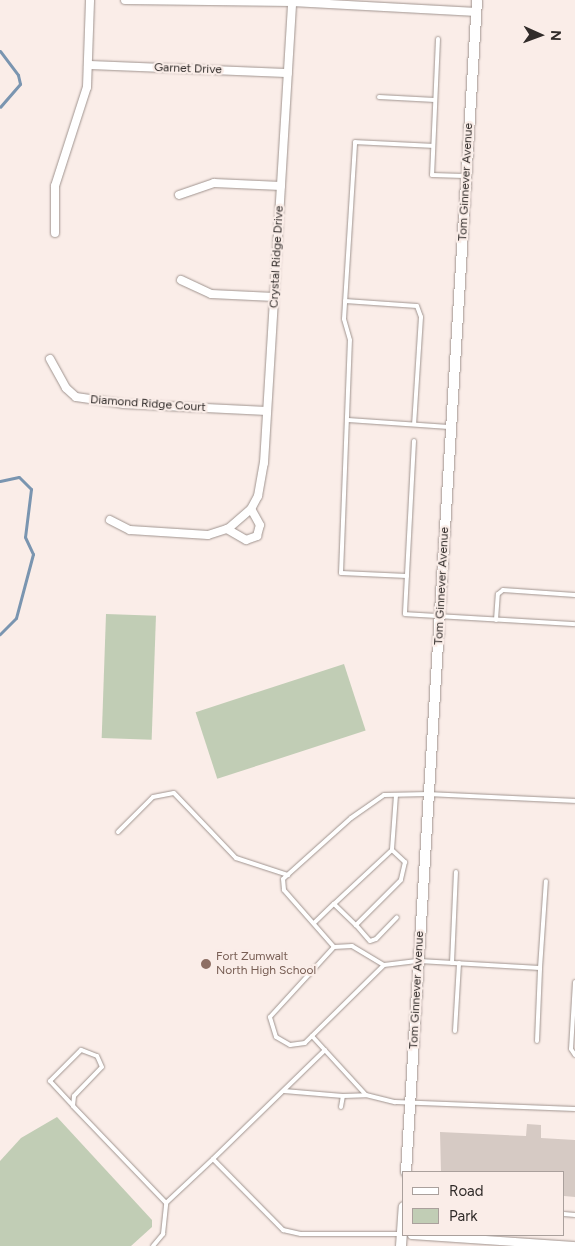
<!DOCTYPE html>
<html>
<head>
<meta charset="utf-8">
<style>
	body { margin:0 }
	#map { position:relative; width:575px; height:1246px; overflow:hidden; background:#faede8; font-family:Figtree,sans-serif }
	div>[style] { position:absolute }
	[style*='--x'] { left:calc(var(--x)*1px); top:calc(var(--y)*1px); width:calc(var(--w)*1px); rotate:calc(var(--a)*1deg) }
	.green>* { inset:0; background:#c1cdb5; transform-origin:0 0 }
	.stream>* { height:3px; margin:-1.5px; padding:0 1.5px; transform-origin:1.5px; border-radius:1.5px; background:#7a95b0 }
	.building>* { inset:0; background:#d6cac4 }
	.roads { filter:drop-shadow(0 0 1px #a0948f) drop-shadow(0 0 1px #a0948f) }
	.service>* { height:4px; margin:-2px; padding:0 2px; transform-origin:2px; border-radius:2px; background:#fff }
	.minor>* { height:8px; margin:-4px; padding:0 4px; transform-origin:4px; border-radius:4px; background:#fff }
	.secondary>* { height:10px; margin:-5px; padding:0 5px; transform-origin:5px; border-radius:5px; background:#fff }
	.dots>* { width:14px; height:14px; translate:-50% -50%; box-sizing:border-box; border:2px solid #faede8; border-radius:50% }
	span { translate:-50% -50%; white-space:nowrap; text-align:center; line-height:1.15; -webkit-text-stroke:4.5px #faede8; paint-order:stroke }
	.street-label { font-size:12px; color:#312c2a }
	.education-label { font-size:12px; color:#785e54 }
	.left { translate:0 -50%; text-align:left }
	.legend { position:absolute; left:402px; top:1171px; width:162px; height:65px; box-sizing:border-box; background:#faede8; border:1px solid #aaa09c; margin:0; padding:6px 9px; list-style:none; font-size:15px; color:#312c2a }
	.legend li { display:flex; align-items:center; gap:10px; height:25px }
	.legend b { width:25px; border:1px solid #aaa09c }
	.north { position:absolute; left:515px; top:10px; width:50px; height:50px; -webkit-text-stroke:4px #faede8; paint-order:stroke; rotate:92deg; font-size:14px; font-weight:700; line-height:20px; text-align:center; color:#312c2a }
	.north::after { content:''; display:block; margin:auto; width:18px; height:22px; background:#312c2a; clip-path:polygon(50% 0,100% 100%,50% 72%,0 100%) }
</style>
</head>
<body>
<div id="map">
	<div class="green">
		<i style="left:106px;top:614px;width:50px;height:124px;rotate:2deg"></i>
		<i style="left:344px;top:664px;width:70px;height:156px;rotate:72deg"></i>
		<i style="clip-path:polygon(57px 1117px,152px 1220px,152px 1227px,131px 1246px,0 1246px,0 1161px,21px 1138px)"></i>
	</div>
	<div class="stream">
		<i style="--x:0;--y:51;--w:30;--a:53"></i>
		<i style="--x:18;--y:75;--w:9;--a:77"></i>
		<i style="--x:20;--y:84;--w:30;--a:131"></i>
		<i style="--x:0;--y:481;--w:19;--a:-12"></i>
		<i style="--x:19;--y:477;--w:17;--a:45"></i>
		<i style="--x:31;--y:489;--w:48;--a:97.1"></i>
		<i style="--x:25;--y:537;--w:19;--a:65"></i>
		<i style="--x:33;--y:554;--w:66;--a:104.9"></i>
		<i style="--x:16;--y:618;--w:23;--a:135"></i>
	</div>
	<div class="building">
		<i style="clip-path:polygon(527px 1124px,541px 1125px,541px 1138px,575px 1140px,575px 1197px,564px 1196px,564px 1172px,441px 1172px,440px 1132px,526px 1136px)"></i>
	</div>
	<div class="roads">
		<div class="service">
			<i style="--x:438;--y:39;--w:136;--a:92.5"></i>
			<i style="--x:432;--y:175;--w:32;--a:2"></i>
			<i style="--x:379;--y:97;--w:56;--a:3.1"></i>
			<i style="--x:345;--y:301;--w:72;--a:4"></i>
			<i style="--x:417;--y:306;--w:12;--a:70"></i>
			<i style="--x:421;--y:317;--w:107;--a:93.7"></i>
			<i style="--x:348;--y:420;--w:101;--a:4"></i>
			<i style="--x:414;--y:441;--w:173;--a:93"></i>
			<i style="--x:405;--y:614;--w:170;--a:3.4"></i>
			<i style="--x:407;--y:576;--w:66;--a:-177.4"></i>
			<i style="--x:341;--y:573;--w:233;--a:-87.8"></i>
			<i style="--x:350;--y:340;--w:22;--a:-106"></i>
			<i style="--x:344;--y:319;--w:177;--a:-86.4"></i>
			<i style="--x:355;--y:142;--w:78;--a:2.9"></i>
			<i style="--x:496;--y:620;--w:26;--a:-86"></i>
			<i style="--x:498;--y:594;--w:6;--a:-39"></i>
			<i style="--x:503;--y:590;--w:72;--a:4"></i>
			<i style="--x:396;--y:795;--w:55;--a:94.2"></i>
			<i style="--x:392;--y:850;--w:18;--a:43"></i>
			<i style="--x:405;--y:862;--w:18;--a:103"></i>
			<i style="--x:401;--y:880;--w:64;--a:135"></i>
			<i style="--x:356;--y:925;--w:21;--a:49"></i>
			<i style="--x:370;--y:941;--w:6;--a:-18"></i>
			<i style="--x:376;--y:939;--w:30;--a:-46"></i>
			<i style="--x:118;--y:832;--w:49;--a:-45"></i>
			<i style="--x:153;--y:797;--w:21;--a:-11"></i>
			<i style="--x:174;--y:793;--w:90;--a:46.4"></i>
			<i style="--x:236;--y:858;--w:55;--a:18.1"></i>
			<i style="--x:334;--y:904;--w:79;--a:-43"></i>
			<i style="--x:314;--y:923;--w:28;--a:-44"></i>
			<i style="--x:334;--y:904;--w:30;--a:44"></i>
			<i style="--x:334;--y:947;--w:76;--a:-131.3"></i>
			<i style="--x:284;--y:890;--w:11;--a:-95"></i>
			<i style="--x:283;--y:879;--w:91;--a:-41.9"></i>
			<i style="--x:351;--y:818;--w:40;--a:-34.9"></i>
			<i style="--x:384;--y:795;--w:45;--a:-1.3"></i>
			<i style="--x:429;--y:794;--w:146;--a:2.7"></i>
			<i style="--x:452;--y:963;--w:91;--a:-87.5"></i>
			<i style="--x:384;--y:965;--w:111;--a:135.4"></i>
			<i style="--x:305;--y:1043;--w:15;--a:172"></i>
			<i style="--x:290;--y:1045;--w:16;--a:-150"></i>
			<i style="--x:276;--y:1037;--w:21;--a:-107"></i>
			<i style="--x:270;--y:1017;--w:95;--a:-47.6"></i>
			<i style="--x:334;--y:947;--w:18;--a:-3"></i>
			<i style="--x:352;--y:946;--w:37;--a:31"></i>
			<i style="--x:384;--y:965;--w:35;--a:-7"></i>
			<i style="--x:419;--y:961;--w:121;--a:3.3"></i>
			<i style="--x:540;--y:968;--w:87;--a:-86.1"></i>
			<i style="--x:575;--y:982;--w:67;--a:93.4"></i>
			<i style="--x:571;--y:1049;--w:7;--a:56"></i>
			<i style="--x:455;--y:1031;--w:68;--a:-86.6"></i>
			<i style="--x:537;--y:1041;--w:73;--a:-87.6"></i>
			<i style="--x:325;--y:1050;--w:156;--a:135.8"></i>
			<i style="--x:213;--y:1159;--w:100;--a:45.4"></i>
			<i style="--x:283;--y:1230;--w:18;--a:13"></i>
			<i style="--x:301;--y:1234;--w:99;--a:0"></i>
			<i style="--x:284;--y:1091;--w:59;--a:4.8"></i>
			<i style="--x:343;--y:1096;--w:23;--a:-2"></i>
			<i style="--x:366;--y:1095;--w:80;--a:-132.5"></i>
			<i style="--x:366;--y:1095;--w:30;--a:14"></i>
			<i style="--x:395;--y:1102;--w:180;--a:2.2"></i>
			<i style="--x:73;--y:1106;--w:10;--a:-84"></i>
			<i style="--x:74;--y:1096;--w:40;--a:-46"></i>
			<i style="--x:102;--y:1067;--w:12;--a:-114"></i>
			<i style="--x:97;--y:1056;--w:17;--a:-159"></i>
			<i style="--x:81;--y:1050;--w:44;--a:135"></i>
			<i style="--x:50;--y:1081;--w:34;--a:47"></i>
			<i style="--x:73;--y:1106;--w:134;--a:46.2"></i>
			<i style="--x:166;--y:1203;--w:64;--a:-43.1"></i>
			<i style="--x:341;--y:1107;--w:11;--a:-80"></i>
			<i style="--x:564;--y:1214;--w:11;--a:5"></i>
			<i style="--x:153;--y:1246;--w:16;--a:-50"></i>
			<i style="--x:163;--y:1234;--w:31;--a:-84"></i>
		</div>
		<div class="minor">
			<i style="--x:125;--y:0;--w:167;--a:0.7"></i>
			<i style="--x:292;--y:2;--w:185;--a:3.1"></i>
			<i style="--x:88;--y:65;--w:200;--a:2.3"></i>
			<i style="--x:179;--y:195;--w:37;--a:-19"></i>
			<i style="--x:214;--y:183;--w:67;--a:2.6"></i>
			<i style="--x:55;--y:233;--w:47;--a:-90"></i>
			<i style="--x:55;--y:186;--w:104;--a:-72.1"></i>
			<i style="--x:87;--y:87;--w:87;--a:-88"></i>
			<i style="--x:181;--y:280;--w:33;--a:25"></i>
			<i style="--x:211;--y:294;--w:63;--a:2.7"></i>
			<i style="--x:50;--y:359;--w:33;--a:61"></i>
			<i style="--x:66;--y:388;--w:13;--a:42"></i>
			<i style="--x:76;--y:397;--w:49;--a:8.3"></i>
			<i style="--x:124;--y:404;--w:143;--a:2.8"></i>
			<i style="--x:110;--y:520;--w:22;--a:27"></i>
			<i style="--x:130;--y:530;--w:78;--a:3.7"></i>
			<i style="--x:208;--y:535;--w:22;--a:-18"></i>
			<i style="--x:229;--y:528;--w:29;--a:-41"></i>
			<i style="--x:251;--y:509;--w:15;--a:-62"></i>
			<i style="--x:258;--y:496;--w:34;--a:-80"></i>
			<i style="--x:264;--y:463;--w:462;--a:-86.5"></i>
			<i style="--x:227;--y:529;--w:22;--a:30"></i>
			<i style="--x:246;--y:540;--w:12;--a:-20"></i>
			<i style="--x:257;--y:536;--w:11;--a:-75"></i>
			<i style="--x:260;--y:525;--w:18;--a:-119"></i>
			<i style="--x:412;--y:1235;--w:162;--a:3.9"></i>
		</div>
		<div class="secondary">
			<i style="--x:406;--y:1172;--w:1174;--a:-86.53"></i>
			<i style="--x:401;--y:1246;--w:39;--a:-86"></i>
		</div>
	</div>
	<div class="dots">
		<i style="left:206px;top:964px;background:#8d6e63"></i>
	</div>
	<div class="street-label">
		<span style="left:188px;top:69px;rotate:2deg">Garnet Drive</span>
		<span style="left:466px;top:182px;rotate:-87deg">Tom Ginnever Avenue</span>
		<span style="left:277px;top:257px;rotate:-87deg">Crystal Ridge Drive</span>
		<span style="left:148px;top:404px;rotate:4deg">Diamond Ridge Court</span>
		<span style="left:442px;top:586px;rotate:-87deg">Tom Ginnever Avenue</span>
		<span style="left:417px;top:990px;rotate:-87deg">Tom Ginnever Avenue</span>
	</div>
	<div class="education-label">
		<span class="left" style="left:216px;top:964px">Fort Zumwalt<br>North High School</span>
	</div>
	<ul class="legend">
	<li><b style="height:6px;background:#fff"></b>Road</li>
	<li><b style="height:14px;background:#c1cdb5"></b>Park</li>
	</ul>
	<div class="north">N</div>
</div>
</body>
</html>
